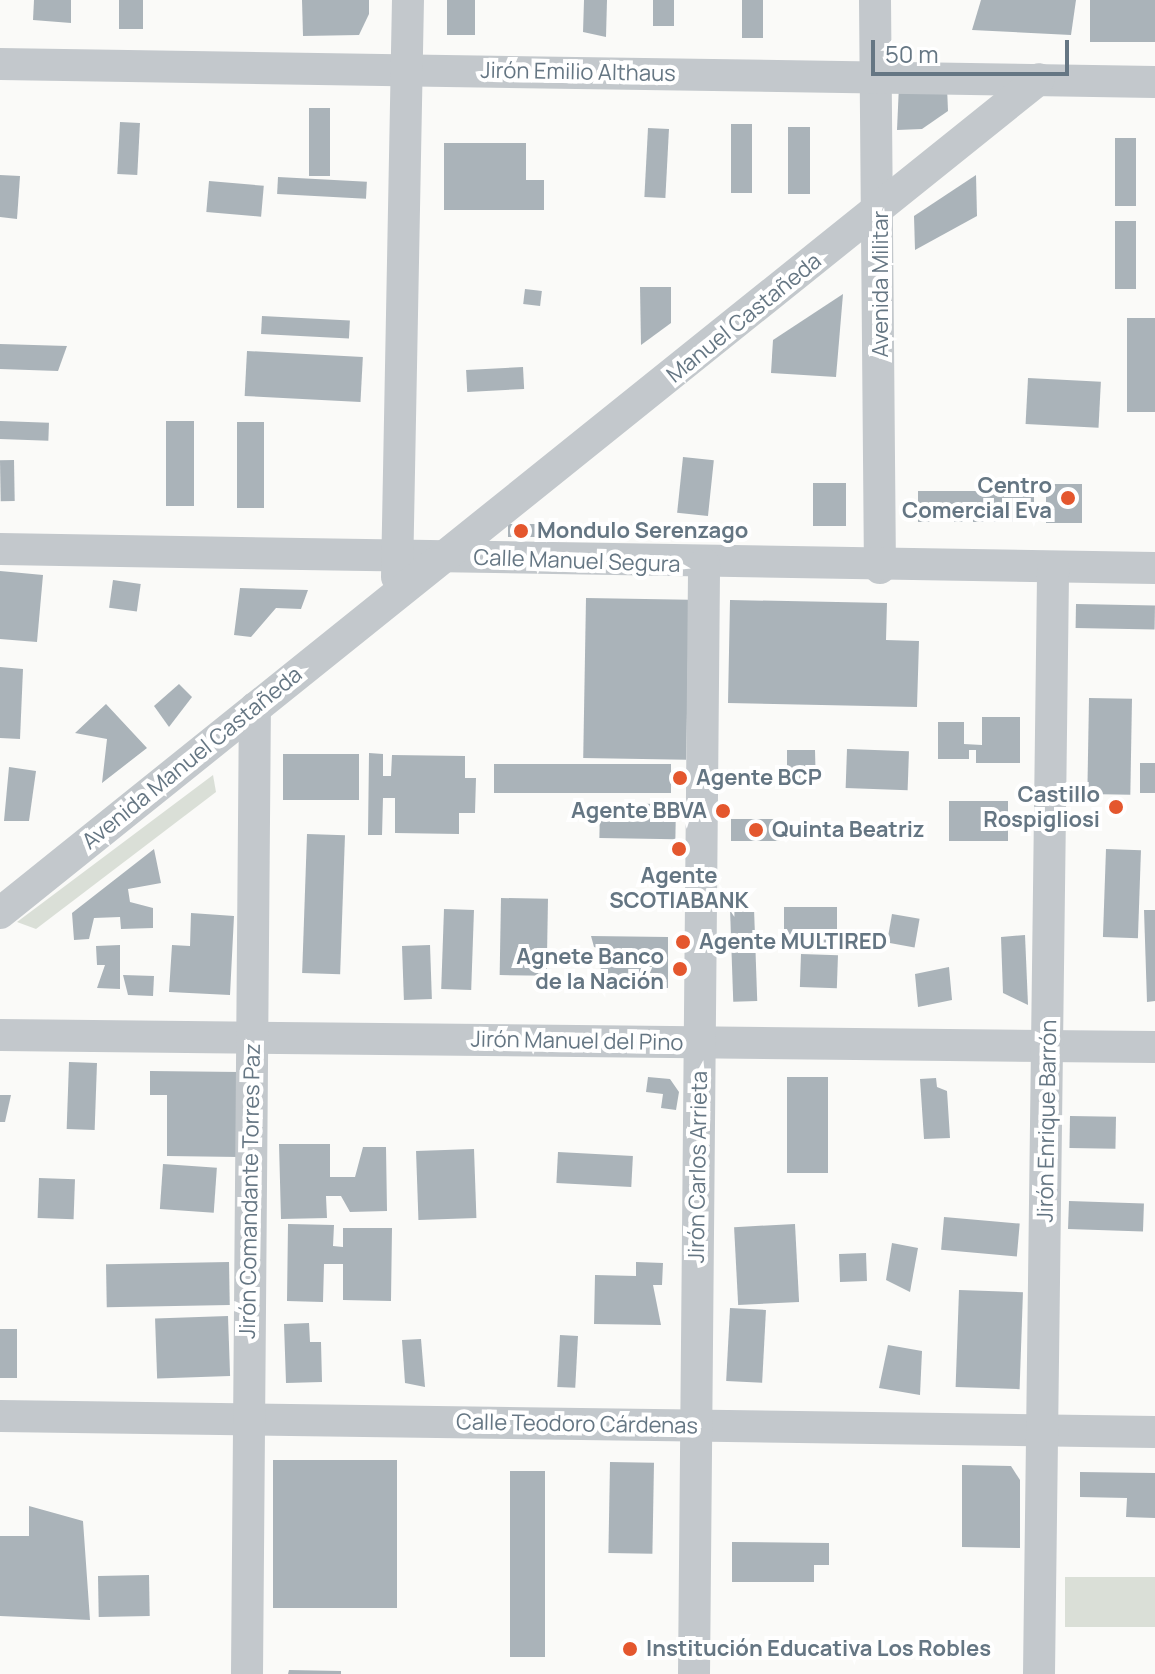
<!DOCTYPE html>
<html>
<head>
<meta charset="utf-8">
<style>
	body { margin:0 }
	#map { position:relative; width:1155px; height:1674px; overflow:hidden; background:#fafaf8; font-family:Manrope,sans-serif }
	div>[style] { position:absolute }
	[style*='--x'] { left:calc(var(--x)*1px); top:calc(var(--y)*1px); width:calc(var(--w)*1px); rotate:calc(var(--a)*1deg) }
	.green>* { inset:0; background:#dadfd7; transform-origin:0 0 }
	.building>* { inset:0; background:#aab3b9; transform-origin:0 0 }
	.minor>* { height:32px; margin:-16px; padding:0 16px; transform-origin:16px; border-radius:16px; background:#c3c8cc }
	.dots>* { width:22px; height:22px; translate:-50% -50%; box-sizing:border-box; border:4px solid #fff; border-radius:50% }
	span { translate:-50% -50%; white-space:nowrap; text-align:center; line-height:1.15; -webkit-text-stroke:8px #fff; paint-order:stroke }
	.street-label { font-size:22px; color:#657683 }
	.poi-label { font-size:22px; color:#657683; font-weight:700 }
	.right { translate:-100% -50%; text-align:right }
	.left { translate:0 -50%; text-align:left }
	.scale { position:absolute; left:871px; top:40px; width:198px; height:36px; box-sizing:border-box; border:4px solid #657683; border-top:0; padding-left:10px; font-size:24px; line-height:28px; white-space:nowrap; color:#657683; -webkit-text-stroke:6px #fff; paint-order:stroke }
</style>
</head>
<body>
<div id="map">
	<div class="green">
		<i style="clip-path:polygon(213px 775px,216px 792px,36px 929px,17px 922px)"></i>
		<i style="left:1065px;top:1577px;width:90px;height:50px"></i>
	</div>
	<div class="building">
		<i style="clip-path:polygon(34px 0,71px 0,71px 23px,33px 20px)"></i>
		<i style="left:119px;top:0;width:24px;height:29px"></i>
		<i style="clip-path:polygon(302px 0,369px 0,369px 14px,359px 35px,303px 36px)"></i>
		<i style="left:447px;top:0;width:28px;height:35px"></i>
		<i style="clip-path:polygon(584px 0,607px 0,606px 37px,583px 32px)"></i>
		<i style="left:653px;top:0;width:21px;height:26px"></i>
		<i style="left:742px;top:0;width:21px;height:38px"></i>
		<i style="clip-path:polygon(981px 0,1076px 0,1071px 35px,972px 30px)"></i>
		<i style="left:1090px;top:0;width:65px;height:42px"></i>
		<i style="clip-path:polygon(899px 85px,947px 87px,948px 111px,922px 129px,897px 130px)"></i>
		<i style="left:309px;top:108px;width:21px;height:68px"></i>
		<i style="left:120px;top:122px;width:20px;height:52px;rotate:3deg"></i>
		<i style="left:731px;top:124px;width:21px;height:69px"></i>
		<i style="left:788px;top:127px;width:22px;height:67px"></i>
		<i style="left:648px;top:128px;width:21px;height:69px;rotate:3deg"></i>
		<i style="left:1115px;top:138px;width:21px;height:68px"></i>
		<i style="clip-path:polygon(444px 143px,526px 143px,526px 180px,544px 180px,544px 210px,444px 210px)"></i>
		<i style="clip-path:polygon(0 175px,20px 176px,17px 219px,0 217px)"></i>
		<i style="clip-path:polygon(976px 175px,977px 216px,915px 250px,914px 216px)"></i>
		<i style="left:278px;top:177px;width:89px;height:17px;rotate:3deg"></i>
		<i style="left:209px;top:181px;width:55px;height:31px;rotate:5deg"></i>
		<i style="left:1115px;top:221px;width:21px;height:68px"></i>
		<i style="clip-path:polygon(640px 287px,671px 287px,671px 323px,641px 345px)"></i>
		<i style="left:525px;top:289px;width:17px;height:15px;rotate:7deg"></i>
		<i style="clip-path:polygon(843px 294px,836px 377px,771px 373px,773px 340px)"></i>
		<i style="left:262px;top:316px;width:88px;height:18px;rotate:3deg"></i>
		<i style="left:1127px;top:318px;width:28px;height:94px"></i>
		<i style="clip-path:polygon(0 344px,67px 346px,58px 371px,0 369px)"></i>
		<i style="left:247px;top:351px;width:116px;height:45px;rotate:3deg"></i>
		<i style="left:523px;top:367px;width:22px;height:57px;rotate:87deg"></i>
		<i style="left:1028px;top:378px;width:73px;height:46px;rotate:3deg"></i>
		<i style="left:0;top:421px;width:49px;height:18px;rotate:2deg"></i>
		<i style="left:166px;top:421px;width:28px;height:85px"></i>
		<i style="left:237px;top:422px;width:27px;height:86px"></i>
		<i style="left:683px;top:457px;width:31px;height:56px;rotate:6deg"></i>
		<i style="left:14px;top:460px;width:41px;height:14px;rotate:89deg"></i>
		<i style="left:813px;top:483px;width:33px;height:43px"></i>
		<i style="left:1046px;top:484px;width:36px;height:39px"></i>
		<i style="left:1034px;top:491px;width:31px;height:116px;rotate:90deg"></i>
		<i style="left:508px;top:524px;width:27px;height:13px"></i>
		<i style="clip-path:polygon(0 571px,43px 575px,37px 642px,0 639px)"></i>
		<i style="left:113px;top:580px;width:28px;height:28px;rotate:8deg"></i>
		<i style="clip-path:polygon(240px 588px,308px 590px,301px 609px,276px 608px,251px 637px,234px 635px)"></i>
		<i style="left:586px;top:598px;width:103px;height:160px;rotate:1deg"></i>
		<i style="clip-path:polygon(730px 600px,887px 603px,886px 640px,919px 641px,917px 707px,728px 703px)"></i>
		<i style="left:1076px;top:604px;width:79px;height:24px;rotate:1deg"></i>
		<i style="clip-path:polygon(0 667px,23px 669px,20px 739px,0 738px)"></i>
		<i style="clip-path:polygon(179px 684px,192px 697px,169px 727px,154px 706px)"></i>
		<i style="left:1089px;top:698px;width:43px;height:96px;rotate:1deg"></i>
		<i style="clip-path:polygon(106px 704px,147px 748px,102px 783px,107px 739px,75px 733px)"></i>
		<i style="clip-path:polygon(982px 717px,1020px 717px,1020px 763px,976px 763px,976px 750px,969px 750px,969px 759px,938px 759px,938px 722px,964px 722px,964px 744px,982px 745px)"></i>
		<i style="left:847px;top:749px;width:62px;height:39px;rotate:2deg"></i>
		<i style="clip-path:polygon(787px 750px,815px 750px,816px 789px,787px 781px)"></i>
		<i style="clip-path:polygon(369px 753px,383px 754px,383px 776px,391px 776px,392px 755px,465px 756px,465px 778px,476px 778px,475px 813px,459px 813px,459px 834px,395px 833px,395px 798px,383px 798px,382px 835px,368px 835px)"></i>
		<i style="left:283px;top:754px;width:76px;height:46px"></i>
		<i style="left:1140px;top:763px;width:15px;height:30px"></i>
		<i style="left:494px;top:764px;width:177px;height:29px"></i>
		<i style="clip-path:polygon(9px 767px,36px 771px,29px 821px,4px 821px)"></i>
		<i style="left:949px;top:801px;width:59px;height:40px"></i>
		<i style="left:600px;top:803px;width:76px;height:35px;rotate:1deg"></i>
		<i style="left:731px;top:819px;width:49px;height:22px"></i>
		<i style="left:307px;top:834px;width:38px;height:139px;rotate:2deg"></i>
		<i style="clip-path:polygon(154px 849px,161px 883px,128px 889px,130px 902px,153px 908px,153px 928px,121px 929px,120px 917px,94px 918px,89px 939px,74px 940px,72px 913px)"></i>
		<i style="left:1106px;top:849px;width:35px;height:88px;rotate:2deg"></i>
		<i style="left:501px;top:898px;width:47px;height:77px;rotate:1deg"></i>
		<i style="left:784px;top:907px;width:53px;height:36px"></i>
		<i style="left:754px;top:908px;width:93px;height:24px;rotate:88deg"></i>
		<i style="left:444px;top:909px;width:30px;height:80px;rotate:2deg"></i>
		<i style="clip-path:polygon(1144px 910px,1155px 910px,1155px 1001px,1147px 1002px)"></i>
		<i style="clip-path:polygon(191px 913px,234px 916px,230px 995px,169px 992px,172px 945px,190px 946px)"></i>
		<i style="left:892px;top:914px;width:28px;height:29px;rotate:10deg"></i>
		<i style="clip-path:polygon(1025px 935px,1028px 1005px,1003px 993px,1001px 937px)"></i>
		<i style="clip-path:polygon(591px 936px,668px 937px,668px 988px,608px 985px,597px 960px,618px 963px,613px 953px,594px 947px)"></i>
		<i style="clip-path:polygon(120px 945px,120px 989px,97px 988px,105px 965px,97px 965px,96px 946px)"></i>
		<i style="left:430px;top:945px;width:54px;height:28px;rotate:88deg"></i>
		<i style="left:801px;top:954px;width:37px;height:33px;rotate:2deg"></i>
		<i style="clip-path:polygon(949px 967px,952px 1000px,918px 1007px,915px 974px)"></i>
		<i style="clip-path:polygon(123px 975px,154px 976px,153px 996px,128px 995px)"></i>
		<i style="left:69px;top:1062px;width:28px;height:67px;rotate:2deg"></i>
		<i style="clip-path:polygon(150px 1071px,240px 1072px,239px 1157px,167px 1156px,167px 1095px,150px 1095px)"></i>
		<i style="clip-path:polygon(648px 1077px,670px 1079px,679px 1092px,676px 1110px,661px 1108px,663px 1094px,646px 1092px)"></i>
		<i style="left:787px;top:1077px;width:41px;height:96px"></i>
		<i style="clip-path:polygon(936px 1078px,937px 1087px,947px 1091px,950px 1138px,924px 1139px,920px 1079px)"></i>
		<i style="clip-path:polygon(0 1095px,11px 1095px,5px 1122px,0 1122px)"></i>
		<i style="left:1070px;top:1116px;width:46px;height:32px;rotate:1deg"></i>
		<i style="clip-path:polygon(279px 1144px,330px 1144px,330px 1177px,355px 1177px,363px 1147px,386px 1147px,387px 1211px,350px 1212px,341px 1196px,326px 1196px,327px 1218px,281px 1219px)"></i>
		<i style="left:474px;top:1149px;width:69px;height:58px;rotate:88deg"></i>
		<i style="left:558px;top:1152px;width:75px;height:31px;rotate:3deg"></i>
		<i style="left:163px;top:1164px;width:54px;height:45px;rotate:4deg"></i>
		<i style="left:39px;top:1178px;width:36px;height:40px;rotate:2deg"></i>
		<i style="left:1069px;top:1201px;width:75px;height:28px;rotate:2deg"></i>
		<i style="left:944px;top:1217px;width:76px;height:33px;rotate:5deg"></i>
		<i style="clip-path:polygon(288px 1224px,334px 1225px,333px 1246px,343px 1247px,343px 1228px,392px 1228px,391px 1301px,343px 1300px,343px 1264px,324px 1264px,323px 1302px,287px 1301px)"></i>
		<i style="left:795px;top:1224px;width:78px;height:61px;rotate:87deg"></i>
		<i style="clip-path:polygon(892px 1243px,918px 1248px,910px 1292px,886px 1280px)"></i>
		<i style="left:866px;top:1253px;width:28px;height:27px;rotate:88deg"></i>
		<i style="left:229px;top:1262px;width:43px;height:123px;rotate:89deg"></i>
		<i style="clip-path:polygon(636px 1262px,663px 1263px,662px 1285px,653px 1285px,661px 1325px,594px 1324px,595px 1275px,636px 1276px)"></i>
		<i style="left:959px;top:1290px;width:64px;height:97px;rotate:2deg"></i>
		<i style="left:730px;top:1308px;width:36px;height:73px;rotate:3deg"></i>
		<i style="left:228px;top:1316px;width:60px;height:73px;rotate:88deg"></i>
		<i style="clip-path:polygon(309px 1323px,310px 1342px,321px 1342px,322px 1382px,286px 1383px,284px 1324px)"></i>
		<i style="left:0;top:1329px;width:17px;height:49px"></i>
		<i style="left:560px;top:1335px;width:18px;height:52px;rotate:3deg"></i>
		<i style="clip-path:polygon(421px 1339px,425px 1387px,405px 1383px,402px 1340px)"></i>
		<i style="clip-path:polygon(888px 1345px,922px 1351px,920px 1395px,879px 1388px)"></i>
		<i style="left:397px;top:1460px;width:148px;height:124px;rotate:90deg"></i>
		<i style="left:610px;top:1462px;width:44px;height:91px;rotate:1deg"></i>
		<i style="clip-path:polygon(962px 1465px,1011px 1466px,1020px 1480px,1020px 1548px,962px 1547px)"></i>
		<i style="left:510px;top:1471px;width:35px;height:186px"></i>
		<i style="clip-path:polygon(1080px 1472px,1155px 1473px,1155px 1518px,1126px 1517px,1127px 1498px,1080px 1497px)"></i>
		<i style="clip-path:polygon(29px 1506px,83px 1521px,90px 1620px,0 1616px,0 1536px,29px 1536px)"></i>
		<i style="clip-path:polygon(732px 1542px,829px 1543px,829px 1565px,814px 1565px,814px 1582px,732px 1582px)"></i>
		<i style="left:149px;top:1575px;width:41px;height:51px;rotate:89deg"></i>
		<i style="clip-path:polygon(289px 1670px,341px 1671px,341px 1674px,288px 1674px)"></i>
	</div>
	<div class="minor">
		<i style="--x:875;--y:0;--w:568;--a:89.5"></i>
		<i style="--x:0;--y:64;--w:1155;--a:0.89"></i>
		<i style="--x:0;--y:549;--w:1155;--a:0.94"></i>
		<i style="--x:397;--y:577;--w:577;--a:-88.91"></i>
		<i style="--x:0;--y:913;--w:1332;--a:-38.75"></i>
		<i style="--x:0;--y:1035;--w:1155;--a:0.6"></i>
		<i style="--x:0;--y:1416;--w:1155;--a:0.79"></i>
		<i style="--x:247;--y:1674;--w:966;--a:-89.53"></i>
		<i style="--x:694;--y:1674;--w:1110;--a:-89.48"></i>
		<i style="--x:1039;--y:1674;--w:1106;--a:-89.27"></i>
	</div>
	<div class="dots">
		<i style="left:1068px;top:498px;background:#e4572e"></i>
		<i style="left:521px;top:531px;background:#e4572e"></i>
		<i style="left:680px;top:778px;background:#e4572e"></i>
		<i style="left:1116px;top:807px;background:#e4572e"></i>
		<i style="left:723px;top:811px;background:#e4572e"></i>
		<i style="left:756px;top:830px;background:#e4572e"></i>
		<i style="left:679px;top:849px;background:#e4572e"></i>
		<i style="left:683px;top:942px;background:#e4572e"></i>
		<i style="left:680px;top:969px;background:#e4572e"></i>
		<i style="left:630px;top:1649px;background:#e4572e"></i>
	</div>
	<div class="street-label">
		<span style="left:578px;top:72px;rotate:1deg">Jirón Emilio Althaus</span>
		<span style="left:881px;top:284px;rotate:-90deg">Avenida Militar</span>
		<span style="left:744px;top:318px;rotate:-39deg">Manuel Castañeda</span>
		<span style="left:577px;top:561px;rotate:2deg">Calle Manuel Segura</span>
		<span style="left:192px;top:758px;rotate:-39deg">Avenida Manuel Castañeda</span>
		<span style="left:577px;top:1041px;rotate:1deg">Jirón Manuel del Pino</span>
		<span style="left:1047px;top:1121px;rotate:-89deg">Jirón Enrique Barrón</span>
		<span style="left:698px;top:1167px;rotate:-89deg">Jirón Carlos Arrieta</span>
		<span style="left:250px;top:1191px;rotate:-89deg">Jirón Comandante Torres Paz</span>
		<span style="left:577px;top:1424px;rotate:1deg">Calle Teodoro Cárdenas</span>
	</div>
	<div class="poi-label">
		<span class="right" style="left:1052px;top:498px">Centro<br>Comercial Eva</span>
		<span class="left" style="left:537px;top:531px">Mondulo Serenzago</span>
		<span class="left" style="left:696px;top:778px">Agente BCP</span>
		<span class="right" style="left:1100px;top:807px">Castillo<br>Rospigliosi</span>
		<span class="right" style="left:707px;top:811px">Agente BBVA</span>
		<span class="left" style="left:772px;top:830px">Quinta Beatriz</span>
		<span style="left:679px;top:888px">Agente<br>SCOTIABANK</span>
		<span class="left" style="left:699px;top:942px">Agente MULTIRED</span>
		<span class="right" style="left:664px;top:969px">Agnete Banco<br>de la Nación</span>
		<span class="left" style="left:646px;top:1649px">Institución Educativa Los Robles</span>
	</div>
	<div class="scale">50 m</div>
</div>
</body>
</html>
